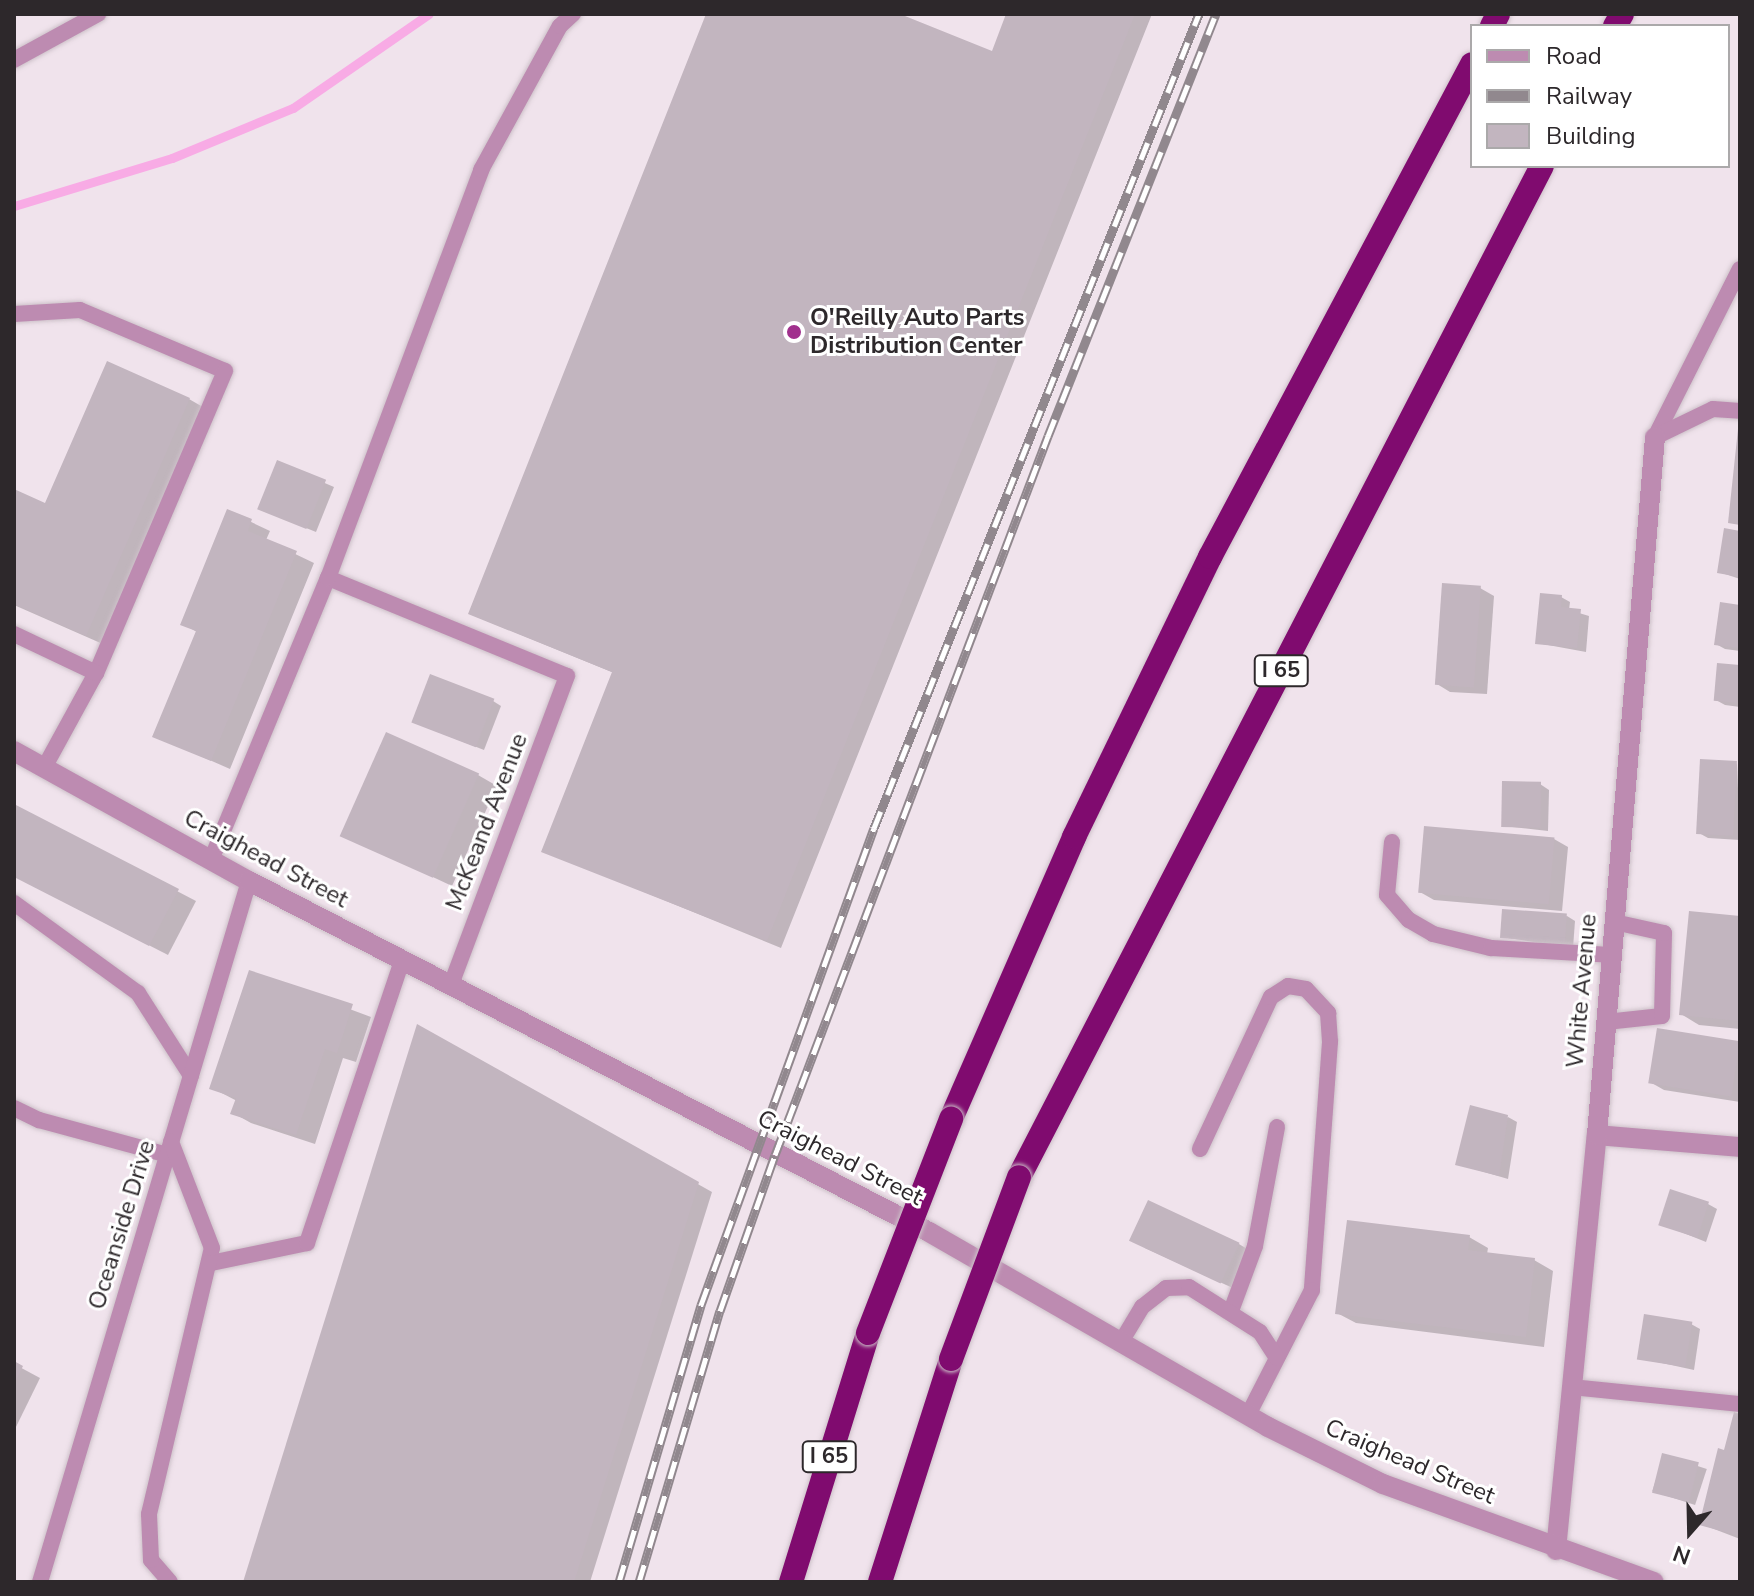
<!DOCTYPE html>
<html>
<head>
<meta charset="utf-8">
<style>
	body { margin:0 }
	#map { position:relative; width:1754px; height:1596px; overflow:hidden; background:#f0e3ec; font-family:"Nunito Sans",sans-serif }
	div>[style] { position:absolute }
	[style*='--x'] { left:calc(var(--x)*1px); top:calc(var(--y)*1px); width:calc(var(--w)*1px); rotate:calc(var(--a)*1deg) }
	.shadow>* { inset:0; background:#0003; transform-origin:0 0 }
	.stream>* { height:9px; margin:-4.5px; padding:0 4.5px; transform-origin:4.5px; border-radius:4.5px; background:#f8abe5 }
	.building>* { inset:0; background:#c2b5bf; transform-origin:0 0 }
	.roads { filter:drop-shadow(0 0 2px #cdc1c9) drop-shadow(0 0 2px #cdc1c9) }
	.service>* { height:16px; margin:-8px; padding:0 8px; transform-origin:8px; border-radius:8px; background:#bd8bb1 }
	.minor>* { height:20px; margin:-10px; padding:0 10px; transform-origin:10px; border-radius:10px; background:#bd8bb1 }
	.tertiary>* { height:20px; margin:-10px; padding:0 10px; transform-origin:10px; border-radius:10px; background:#bd8bb1 }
	.motorway>* { height:24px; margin:-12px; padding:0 12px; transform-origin:12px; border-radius:12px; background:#800b6f }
	.rail>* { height:9px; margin-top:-4.5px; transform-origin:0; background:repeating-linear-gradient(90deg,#fff 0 18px,#91888e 0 36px); box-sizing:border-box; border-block:2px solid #91888e }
	.bridges { filter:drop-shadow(0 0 2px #cdc1c9) drop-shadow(0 0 2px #cdc1c9) }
	.motorway-bridge>* { height:24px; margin:-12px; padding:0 12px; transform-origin:12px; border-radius:12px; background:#800b6f }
	.dots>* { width:22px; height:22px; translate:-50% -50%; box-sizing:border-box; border:4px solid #fff; border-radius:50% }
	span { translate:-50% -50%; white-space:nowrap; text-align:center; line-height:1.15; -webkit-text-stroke:6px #fff; paint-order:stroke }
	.shield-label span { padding:2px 6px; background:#fff; border:2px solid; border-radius:6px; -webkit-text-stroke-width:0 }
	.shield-label { font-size:22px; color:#2d282b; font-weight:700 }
	.poi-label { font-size:24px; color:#2d282b; font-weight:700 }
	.left { translate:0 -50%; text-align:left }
	.street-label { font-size:24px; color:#2d282b }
	.frame { position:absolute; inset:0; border:16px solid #2d282b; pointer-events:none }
	.legend { position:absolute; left:1470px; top:24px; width:260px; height:144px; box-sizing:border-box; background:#fff; border:2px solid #aba9aa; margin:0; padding:10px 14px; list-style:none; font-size:24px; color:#2d282b }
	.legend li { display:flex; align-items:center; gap:16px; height:40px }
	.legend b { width:40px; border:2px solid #aba9aa }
	.north { position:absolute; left:1650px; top:1492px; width:80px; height:80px; -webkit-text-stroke:6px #fff; paint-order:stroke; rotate:200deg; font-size:22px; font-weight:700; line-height:32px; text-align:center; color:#2d282b }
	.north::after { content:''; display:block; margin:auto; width:28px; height:36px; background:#2d282b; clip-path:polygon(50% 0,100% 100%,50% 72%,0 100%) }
</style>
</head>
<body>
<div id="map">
	<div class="shadow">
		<i style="clip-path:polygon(708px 14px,895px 14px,993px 53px,1009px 14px,1152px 14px,781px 948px,544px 851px,614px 673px,470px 614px)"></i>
		<i style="clip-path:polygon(189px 399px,208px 410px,105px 645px,14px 605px,14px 491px,47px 506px)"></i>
		<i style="clip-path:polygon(278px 463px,334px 487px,316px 532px,269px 513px)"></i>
		<i style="clip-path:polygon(228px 511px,270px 531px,266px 540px,314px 563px,230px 769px,155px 736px,197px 632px,183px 624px)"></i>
		<i style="clip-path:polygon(1740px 533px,1740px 579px,1719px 572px)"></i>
		<i style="clip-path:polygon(1480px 588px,1494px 596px,1487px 694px,1450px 692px,1437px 684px)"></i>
		<i style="clip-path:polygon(1561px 597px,1570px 602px,1569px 610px,1589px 616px,1586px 652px,1537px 643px)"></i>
		<i style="clip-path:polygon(1740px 607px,1740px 651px,1725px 649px,1716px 644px)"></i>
		<i style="clip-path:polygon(1740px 667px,1740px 707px,1725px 705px,1716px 700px)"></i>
		<i style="clip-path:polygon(493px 701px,501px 706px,484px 750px,423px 726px)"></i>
		<i style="clip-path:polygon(1737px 763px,1740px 840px,1708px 838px,1699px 833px)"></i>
		<i style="clip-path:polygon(478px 775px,497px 786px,452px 886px,343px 835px)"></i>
		<i style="clip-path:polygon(1540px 784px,1549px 790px,1548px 831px,1503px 826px)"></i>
		<i style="clip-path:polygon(14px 806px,196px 901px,168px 955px,14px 876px)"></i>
		<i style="clip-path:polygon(1554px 839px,1568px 847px,1562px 911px,1434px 900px,1420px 892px)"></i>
		<i style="clip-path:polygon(1567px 916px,1575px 921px,1573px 948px,1501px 937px)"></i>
		<i style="clip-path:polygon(1740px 918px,1740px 1029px,1699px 1025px,1681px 1014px)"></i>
		<i style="clip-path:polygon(250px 972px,371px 1017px,356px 1062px,343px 1058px,315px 1144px,251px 1123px,233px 1113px,237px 1101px,212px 1088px)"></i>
		<i style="clip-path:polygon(418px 1027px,712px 1192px,590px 1582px,245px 1582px)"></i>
		<i style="clip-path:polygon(1740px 1043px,1740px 1102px,1664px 1090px,1650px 1082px)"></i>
		<i style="clip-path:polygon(1508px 1117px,1517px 1122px,1508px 1179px,1457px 1164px)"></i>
		<i style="clip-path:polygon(1708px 1204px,1717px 1209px,1706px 1242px,1661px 1224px)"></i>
		<i style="clip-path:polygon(1469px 1237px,1488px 1248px,1487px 1254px,1534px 1260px,1553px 1271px,1544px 1347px,1356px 1323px,1337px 1313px)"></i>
		<i style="clip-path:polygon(1239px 1244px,1252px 1252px,1235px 1289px,1145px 1248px)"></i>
		<i style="clip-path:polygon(1691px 1324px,1700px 1329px,1694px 1370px,1639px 1358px)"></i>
		<i style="clip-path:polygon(14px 1364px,40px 1378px,14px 1431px)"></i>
		<i style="clip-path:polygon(1740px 1416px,1740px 1539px,1701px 1524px)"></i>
		<i style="left:1664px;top:1455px;width:45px;height:38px;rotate:18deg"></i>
	</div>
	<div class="stream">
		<i style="--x:14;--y:206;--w:165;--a:-16.9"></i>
		<i style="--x:172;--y:158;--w:131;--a:-22.5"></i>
		<i style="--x:293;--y:108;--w:165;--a:-34.7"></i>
	</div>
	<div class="building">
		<i style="clip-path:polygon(706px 14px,900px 14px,992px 51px,1006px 14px,1135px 14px,767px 941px,541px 852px,612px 672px,468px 614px)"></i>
		<i style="clip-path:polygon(107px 361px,190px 398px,86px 636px,14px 604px,14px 489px,45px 503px)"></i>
		<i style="clip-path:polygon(1738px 429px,1740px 429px,1740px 525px,1728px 523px)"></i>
		<i style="left:277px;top:460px;width:53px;height:53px;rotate:22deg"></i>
		<i style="clip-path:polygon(227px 509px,252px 519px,248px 531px,297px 551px,211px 761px,152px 737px,196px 631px,180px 625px)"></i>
		<i style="clip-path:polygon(1724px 528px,1740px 531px,1740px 577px,1717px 573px)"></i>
		<i style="left:1442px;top:583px;width:39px;height:102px;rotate:4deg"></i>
		<i style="clip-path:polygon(1540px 593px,1562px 595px,1561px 607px,1581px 609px,1577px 648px,1535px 644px)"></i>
		<i style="clip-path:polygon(1720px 602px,1740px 605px,1740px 648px,1714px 645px)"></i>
		<i style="left:1717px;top:663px;width:23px;height:38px;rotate:5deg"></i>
		<i style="left:430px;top:674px;width:69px;height:52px;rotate:21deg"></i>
		<i style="left:386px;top:732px;width:102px;height:114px;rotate:24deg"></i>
		<i style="left:1700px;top:759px;width:37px;height:75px;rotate:3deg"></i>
		<i style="left:1502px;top:781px;width:39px;height:46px;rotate:1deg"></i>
		<i style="clip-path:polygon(14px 804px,179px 889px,149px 946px,14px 877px)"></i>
		<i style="left:1424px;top:826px;width:131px;height:67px;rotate:5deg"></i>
		<i style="left:1502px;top:909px;width:65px;height:29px;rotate:4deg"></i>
		<i style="clip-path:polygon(1689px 911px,1740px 916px,1740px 1021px,1679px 1015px)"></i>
		<i style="clip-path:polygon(249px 970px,353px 1004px,337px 1053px,325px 1049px,296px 1135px,230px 1114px,236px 1098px,209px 1089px)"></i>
		<i style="clip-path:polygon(417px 1024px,699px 1182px,574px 1582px,243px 1582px)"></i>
		<i style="left:1657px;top:1028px;width:84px;height:56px;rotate:9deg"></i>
		<i style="clip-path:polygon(1470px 1105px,1508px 1115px,1499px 1176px,1455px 1165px)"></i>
		<i style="left:1670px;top:1189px;width:41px;height:38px;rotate:18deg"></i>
		<i style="left:1148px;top:1200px;width:101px;height:45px;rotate:25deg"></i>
		<i style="clip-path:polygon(1347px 1220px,1470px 1235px,1468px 1250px,1535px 1258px,1526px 1337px,1335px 1314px)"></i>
		<i style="left:1644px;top:1314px;width:49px;height:46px;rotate:9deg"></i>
		<i style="clip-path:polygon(14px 1361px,23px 1366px,14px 1384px)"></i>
		<i style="clip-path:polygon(1734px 1412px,1740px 1414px,1740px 1536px,1699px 1525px,1718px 1448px,1724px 1450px)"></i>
		<i style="left:1662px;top:1453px;width:38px;height:41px;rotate:14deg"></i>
	</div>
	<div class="roads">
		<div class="service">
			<i style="--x:14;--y:60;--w:96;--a:-28.7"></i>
			<i style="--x:14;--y:314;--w:66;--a:-3.5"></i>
			<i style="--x:80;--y:310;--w:157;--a:22.8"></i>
			<i style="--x:225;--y:371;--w:328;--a:113.1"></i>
			<i style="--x:96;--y:673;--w:108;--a:118.7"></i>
			<i style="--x:1655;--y:437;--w:188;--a:-63.2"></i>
			<i style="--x:1655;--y:437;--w:64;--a:-25.8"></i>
			<i style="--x:1713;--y:409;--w:27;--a:4"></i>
			<i style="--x:328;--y:578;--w:258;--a:22.3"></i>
			<i style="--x:567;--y:676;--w:330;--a:110.6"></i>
			<i style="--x:14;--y:634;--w:91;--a:25.4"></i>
			<i style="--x:1392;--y:842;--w:53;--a:95.4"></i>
			<i style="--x:1387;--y:895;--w:33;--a:49"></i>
			<i style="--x:1409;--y:920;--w:28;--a:30"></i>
			<i style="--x:1433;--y:934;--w:60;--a:13.6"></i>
			<i style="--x:1491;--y:948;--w:120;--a:3.3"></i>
			<i style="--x:211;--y:860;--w:305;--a:-67.5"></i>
			<i style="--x:328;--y:578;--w:436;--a:-69.4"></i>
			<i style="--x:481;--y:170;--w:164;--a:-61.3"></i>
			<i style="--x:560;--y:26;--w:18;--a:-43"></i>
			<i style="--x:14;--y:903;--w:153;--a:36"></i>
			<i style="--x:138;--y:993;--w:98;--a:57.4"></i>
			<i style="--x:1606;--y:1022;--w:56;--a:-6.1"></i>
			<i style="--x:1662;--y:1016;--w:83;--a:-88.6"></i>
			<i style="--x:1664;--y:933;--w:51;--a:-167.6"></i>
			<i style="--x:14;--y:1108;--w:28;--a:26"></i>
			<i style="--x:39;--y:1120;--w:134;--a:15.2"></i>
			<i style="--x:1200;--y:1149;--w:168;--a:-65"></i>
			<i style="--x:1271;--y:997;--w:20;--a:-33"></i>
			<i style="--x:1288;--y:986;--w:18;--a:9"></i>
			<i style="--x:1306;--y:989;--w:33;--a:47"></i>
			<i style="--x:1328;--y:1013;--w:29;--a:86"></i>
			<i style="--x:1330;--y:1042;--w:249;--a:94.2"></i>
			<i style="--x:1312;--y:1290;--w:140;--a:117.1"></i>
			<i style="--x:211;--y:1263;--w:98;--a:-11.8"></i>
			<i style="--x:307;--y:1243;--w:298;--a:-71.4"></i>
			<i style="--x:1231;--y:1311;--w:69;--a:-69.7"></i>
			<i style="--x:1255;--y:1246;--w:121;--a:-79.5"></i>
			<i style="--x:1121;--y:1342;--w:41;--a:-59"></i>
			<i style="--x:1142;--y:1307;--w:31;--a:-38"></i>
			<i style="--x:1166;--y:1288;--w:23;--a:-2"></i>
			<i style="--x:1189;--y:1287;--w:84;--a:32.4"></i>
			<i style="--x:1260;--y:1332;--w:30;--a:57"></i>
			<i style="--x:1572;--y:1387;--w:169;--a:5.8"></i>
			<i style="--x:40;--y:1582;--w:731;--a:-73.4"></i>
			<i style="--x:170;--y:1582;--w:29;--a:-131"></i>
			<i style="--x:151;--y:1560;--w:46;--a:-92.5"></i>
			<i style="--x:149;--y:1514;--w:273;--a:-76.7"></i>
			<i style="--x:212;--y:1248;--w:114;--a:-111.1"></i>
		</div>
		<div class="minor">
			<i style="--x:1597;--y:1135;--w:144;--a:4.8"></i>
			<i style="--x:1556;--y:1550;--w:417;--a:-84.4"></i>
			<i style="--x:1597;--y:1135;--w:700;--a:-85.25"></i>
		</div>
		<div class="tertiary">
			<i style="--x:14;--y:751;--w:269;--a:29"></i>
			<i style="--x:249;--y:881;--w:765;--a:27.3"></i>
			<i style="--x:929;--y:1232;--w:391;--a:29.9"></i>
			<i style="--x:1268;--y:1427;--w:128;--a:26.4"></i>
			<i style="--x:1383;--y:1484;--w:288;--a:19.9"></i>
		</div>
		<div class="motorway">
			<i style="--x:1492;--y:26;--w:13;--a:-63"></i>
			<i style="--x:1615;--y:26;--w:14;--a:-60"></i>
			<i style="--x:951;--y:1119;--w:308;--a:-66.4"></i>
			<i style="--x:1074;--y:837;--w:311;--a:-64.1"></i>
			<i style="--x:1210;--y:557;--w:558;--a:-62.01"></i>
			<i style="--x:1019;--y:1177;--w:1138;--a:-62.65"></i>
			<i style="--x:791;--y:1582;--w:261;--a:-72.8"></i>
			<i style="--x:880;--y:1582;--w:234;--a:-72.3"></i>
		</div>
	</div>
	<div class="rail">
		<i style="--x:619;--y:1582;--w:289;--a:-73.5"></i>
		<i style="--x:701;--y:1305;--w:507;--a:-70.07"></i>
		<i style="--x:874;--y:828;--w:876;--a:-68.24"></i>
		<i style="--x:639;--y:1582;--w:283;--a:-73.4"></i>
		<i style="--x:720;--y:1311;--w:165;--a:-70.6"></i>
		<i style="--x:775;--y:1155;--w:769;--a:-69.21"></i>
		<i style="--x:1048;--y:436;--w:454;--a:-68.3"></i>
	</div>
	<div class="bridges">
		<div class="motorway-bridge">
			<i style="--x:868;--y:1333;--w:230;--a:-68.8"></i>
			<i style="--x:951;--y:1359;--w:194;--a:-69.5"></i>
		</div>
	</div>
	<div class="dots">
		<i style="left:794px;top:332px;background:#a1308d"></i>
	</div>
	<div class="shield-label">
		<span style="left:1281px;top:671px">I 65</span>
		<span style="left:829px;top:1457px">I 65</span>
	</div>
	<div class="poi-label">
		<span class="left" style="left:810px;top:332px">O'Reilly Auto Parts<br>Distribution Center</span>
	</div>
	<div class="street-label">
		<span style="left:487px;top:822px;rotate:-69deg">McKeand Avenue</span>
		<span style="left:266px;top:859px;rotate:28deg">Craighead Street</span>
		<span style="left:1582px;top:991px;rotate:-85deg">White Avenue</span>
		<span style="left:840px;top:1158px;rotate:27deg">Craighead Street</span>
		<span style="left:122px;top:1225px;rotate:-73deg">Oceanside Drive</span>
		<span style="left:1410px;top:1462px;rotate:23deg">Craighead Street</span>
	</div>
	<div class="frame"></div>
	<ul class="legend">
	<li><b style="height:10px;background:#bd8bb1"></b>Road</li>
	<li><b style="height:10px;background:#91888e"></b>Railway</li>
	<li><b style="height:22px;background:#c2b5bf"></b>Building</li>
	</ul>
	<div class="north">N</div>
</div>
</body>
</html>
